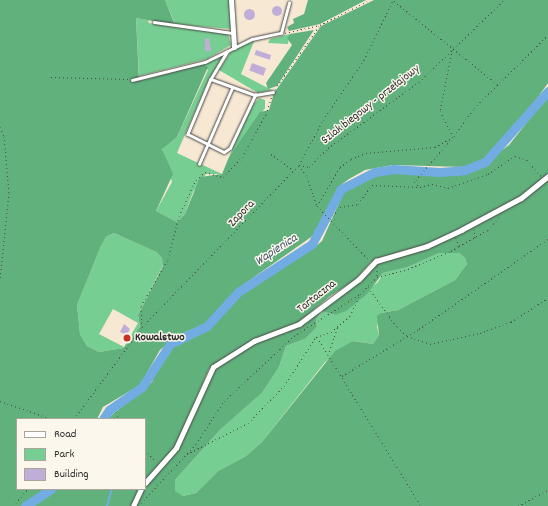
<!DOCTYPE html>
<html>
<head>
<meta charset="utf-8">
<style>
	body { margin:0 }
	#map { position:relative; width:548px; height:506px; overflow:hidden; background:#f6e8d2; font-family:Dekko,sans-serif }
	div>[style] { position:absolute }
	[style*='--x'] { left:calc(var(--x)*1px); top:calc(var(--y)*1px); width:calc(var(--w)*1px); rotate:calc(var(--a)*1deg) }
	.green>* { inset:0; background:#77ce93 }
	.forest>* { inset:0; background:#61b17d }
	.stream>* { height:1.5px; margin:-0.75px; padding:0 0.75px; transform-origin:0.75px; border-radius:0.75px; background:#72ace3 }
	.river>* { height:9px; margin:-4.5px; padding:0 4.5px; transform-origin:4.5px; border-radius:4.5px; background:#72ace3 }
	.building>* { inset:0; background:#c0aed8; transform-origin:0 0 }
	.round { border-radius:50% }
	.path>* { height:1px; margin-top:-0.5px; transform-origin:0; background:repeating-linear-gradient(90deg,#494744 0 1px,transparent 0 4px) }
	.roads { filter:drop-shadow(0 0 1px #494744) drop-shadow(0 0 1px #494744) }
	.service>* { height:2.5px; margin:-1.25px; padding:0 1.25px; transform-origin:1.25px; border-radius:1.25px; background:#fff }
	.minor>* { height:5px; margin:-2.5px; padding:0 2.5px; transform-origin:2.5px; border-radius:2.5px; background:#fff }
	.dots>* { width:11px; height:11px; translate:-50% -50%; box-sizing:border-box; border:2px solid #fbf7ec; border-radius:50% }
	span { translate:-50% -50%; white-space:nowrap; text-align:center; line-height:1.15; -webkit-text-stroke:3px #fbf7ec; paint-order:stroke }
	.street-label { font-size:12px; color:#2b2b2b }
	.poi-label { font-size:12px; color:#2b2b2b; font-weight:700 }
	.left { translate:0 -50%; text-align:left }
	.water-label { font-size:13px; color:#44586b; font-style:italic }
	.legend { position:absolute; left:16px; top:418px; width:130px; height:72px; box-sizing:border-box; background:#fbf7ec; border:1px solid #a8a59f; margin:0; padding:5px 7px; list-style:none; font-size:12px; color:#2b2b2b }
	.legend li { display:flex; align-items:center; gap:8px; height:20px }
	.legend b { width:20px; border:1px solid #a8a59f }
</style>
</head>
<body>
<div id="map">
	<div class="green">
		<i style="clip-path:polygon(165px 0,230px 0,231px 29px,175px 24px)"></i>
		<i style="clip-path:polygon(136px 18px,148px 20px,149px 23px,228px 34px,231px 45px,207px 59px,139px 76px)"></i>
		<i style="clip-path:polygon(290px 34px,288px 44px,268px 43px,270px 39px)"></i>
		<i style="clip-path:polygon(255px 39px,241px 74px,272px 90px,258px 93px,219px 70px,232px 50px)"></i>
		<i style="clip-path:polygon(224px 54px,208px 81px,177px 153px,222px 174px,206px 174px,193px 192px,185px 214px,177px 222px,156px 211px,172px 182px,162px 148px,177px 137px,208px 70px,202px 64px)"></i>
		<i style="clip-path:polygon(259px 98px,265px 100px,265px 108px,229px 157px,249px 110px)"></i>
		<i style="clip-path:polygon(evenodd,114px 233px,156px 252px,162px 258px,163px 265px,138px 315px,140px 327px,125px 348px,99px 352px,87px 346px,80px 334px,77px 305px,101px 246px,106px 237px,114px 233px,113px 309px,138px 323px,124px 347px,99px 334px,113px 309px)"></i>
		<i style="clip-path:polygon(439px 253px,459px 253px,465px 258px,467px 264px,455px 280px,398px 310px,381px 313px,377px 327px,379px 335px,373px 344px,353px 341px,325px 362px,262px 442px,246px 456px,218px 471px,196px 493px,183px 496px,175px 492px,175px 480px,220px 430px,262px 393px,279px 367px,286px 346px,305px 339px,317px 327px,316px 319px,323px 311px,335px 315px,378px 282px,383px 273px,408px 267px)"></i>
	</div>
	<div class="forest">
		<i style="clip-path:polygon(evenodd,0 0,165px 0,175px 25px,136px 18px,139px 81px,202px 64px,208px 67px,177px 137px,162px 149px,173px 174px,156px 211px,177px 222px,185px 214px,200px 177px,222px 174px,229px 157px,260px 112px,269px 110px,274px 93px,321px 26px,374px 0,548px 0,548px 83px,526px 114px,484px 159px,464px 167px,393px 165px,365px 170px,349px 179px,338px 187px,314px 235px,237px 289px,206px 323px,175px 337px,160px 350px,140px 385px,103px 407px,97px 419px,17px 419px,17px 489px,48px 489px,23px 506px,0 506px,0 0,114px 233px,156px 252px,162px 258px,163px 266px,138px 315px,140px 327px,124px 348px,99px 352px,87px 346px,80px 334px,77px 305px,101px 246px,106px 237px,114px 233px)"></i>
		<i style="clip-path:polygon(308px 0,366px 0,320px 24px,289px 31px,287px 27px,294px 23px,293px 19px,304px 14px)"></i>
		<i style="clip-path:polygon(314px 30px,277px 86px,268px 89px,266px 83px,292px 45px,287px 38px,290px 34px)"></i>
		<i style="clip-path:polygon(548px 96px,548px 174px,520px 198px,427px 245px,371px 262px,354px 281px,330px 296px,298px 323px,266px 335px,209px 369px,175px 447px,145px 481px,145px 419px,107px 419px,152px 382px,163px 354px,170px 348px,210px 328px,239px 295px,315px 247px,322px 241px,344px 192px,362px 180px,393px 171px,453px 176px,473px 172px,509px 145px)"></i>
		<i style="clip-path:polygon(evenodd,548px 178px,548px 506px,135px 506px,145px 485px,177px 448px,211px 371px,247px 346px,296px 328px,375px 264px,439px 243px,507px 209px,548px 178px,439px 253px,459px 253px,465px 258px,467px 264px,455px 280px,398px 310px,381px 313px,377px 316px,379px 335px,373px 344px,353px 341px,335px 351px,262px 442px,246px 456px,218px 471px,196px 493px,183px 496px,175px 491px,175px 480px,220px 430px,262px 393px,279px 367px,286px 346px,305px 339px,317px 327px,316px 319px,322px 311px,335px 315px,346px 311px,367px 294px,383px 273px,408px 267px,439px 253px)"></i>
		<i style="clip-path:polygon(55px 489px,140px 489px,132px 506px,32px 506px)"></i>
	</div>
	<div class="stream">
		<i style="--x:107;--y:506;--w:18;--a:-74"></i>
	</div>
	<div class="river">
		<i style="--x:103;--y:419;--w:11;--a:-56"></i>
		<i style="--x:109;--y:410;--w:40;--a:-34.9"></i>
		<i style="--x:142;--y:387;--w:51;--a:-56.9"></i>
		<i style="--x:170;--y:344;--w:41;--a:-25.9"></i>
		<i style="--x:207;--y:326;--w:46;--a:-47.6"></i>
		<i style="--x:238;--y:292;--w:88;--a:-33"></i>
		<i style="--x:312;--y:244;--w:62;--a:-62.2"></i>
		<i style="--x:341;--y:189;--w:38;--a:-27"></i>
		<i style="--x:375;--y:172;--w:18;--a:-9"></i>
		<i style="--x:393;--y:169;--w:46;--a:3.7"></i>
		<i style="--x:439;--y:172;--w:26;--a:-4"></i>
		<i style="--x:465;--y:170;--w:22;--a:-22"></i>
		<i style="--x:485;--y:162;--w:95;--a:-48.4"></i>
		<i style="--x:25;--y:506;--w:31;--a:-33"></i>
	</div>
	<div class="building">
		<i class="round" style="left:272px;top:6px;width:10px;height:10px"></i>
		<i class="round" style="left:243.5px;top:8.5px;width:11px;height:11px"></i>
		<i style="clip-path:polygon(209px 38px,211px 51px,205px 51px,205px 39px)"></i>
		<i style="left:256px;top:50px;width:16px;height:5px;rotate:18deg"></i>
		<i style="left:252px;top:63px;width:15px;height:8px;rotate:20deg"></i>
		<i style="clip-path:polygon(124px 324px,130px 329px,127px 335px,120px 332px)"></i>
	</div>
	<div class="path">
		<i style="--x:394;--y:1;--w:134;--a:38.9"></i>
		<i style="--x:285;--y:33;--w:36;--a:-13"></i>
		<i style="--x:320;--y:25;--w:56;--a:-26.6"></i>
		<i style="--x:453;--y:46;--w:66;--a:101.3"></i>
		<i style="--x:440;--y:111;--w:29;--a:63"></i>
		<i style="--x:453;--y:137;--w:60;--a:130.9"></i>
		<i style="--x:414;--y:182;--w:8;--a:40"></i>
		<i style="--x:420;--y:187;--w:12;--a:-14"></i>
		<i style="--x:432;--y:184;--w:16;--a:14"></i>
		<i style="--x:448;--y:188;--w:42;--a:-19.3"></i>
		<i style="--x:488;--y:174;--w:32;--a:-34"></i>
		<i style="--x:515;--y:156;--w:13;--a:18"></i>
		<i style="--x:527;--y:160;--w:21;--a:49"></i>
		<i style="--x:51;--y:77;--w:77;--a:1.5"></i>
		<i style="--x:275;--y:89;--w:78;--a:-54.9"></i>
		<i style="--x:0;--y:127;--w:10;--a:66"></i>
		<i style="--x:4;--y:136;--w:57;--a:85"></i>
		<i style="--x:9;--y:193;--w:86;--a:96"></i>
		<i style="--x:454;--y:136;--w:34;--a:-54"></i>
		<i style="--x:474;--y:108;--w:104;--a:-44.6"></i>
		<i style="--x:271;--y:154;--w:27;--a:36"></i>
		<i style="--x:299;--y:165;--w:10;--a:11"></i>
		<i style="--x:309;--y:167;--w:27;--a:-45"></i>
		<i style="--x:328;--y:148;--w:112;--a:-36"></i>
		<i style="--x:419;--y:82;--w:118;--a:-44"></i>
		<i style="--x:299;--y:165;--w:14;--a:56"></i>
		<i style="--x:307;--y:177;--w:31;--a:71"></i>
		<i style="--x:317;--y:206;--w:75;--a:46.1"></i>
		<i style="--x:317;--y:206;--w:45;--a:-59.5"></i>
		<i style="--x:340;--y:167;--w:14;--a:-36"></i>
		<i style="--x:351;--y:159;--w:16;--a:-22"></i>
		<i style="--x:366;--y:153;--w:69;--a:-5"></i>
		<i style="--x:435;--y:147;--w:18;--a:-29"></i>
		<i style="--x:330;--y:219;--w:16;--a:-50"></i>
		<i style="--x:340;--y:207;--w:18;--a:-9"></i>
		<i style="--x:358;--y:204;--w:24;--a:-54"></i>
		<i style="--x:372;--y:185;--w:47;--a:2.4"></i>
		<i style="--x:474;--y:229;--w:9;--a:84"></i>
		<i style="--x:459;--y:246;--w:33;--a:-29"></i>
		<i style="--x:488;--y:230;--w:20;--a:-49"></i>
		<i style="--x:377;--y:267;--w:9;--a:90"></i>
		<i style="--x:368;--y:287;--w:49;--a:54.1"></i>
		<i style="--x:397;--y:327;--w:13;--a:42"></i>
		<i style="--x:407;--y:336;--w:24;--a:19"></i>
		<i style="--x:430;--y:344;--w:51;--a:-12.4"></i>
		<i style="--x:480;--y:333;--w:33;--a:-20"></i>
		<i style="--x:511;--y:322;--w:44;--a:-33"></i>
		<i style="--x:142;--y:327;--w:21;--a:-93"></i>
		<i style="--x:141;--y:306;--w:54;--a:-60.1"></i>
		<i style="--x:168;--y:259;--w:44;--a:-75.7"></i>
		<i style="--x:179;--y:216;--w:40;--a:-65"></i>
		<i style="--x:196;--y:180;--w:12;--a:-42"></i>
		<i style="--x:205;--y:172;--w:19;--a:16"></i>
		<i style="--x:223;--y:177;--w:28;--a:-46"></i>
		<i style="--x:242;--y:157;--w:49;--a:-60.8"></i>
		<i style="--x:266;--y:114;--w:20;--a:-72"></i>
		<i style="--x:317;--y:337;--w:198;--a:58.4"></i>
		<i style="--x:328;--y:355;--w:31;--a:-71"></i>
		<i style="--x:342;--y:376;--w:90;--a:-31.4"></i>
		<i style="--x:419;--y:329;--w:157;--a:-34.9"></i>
		<i style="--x:0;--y:401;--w:55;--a:19.1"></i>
		<i style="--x:115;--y:412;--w:9;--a:54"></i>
		<i style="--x:74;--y:419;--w:114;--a:-53.5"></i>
		<i style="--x:142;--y:327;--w:226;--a:-45.9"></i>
		<i style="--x:299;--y:165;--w:51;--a:-61.9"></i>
		<i style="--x:323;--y:120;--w:73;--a:-55.7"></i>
		<i style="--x:364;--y:60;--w:67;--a:-64.2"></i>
		<i style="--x:145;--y:450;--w:16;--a:47"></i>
		<i style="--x:187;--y:454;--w:68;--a:-26.9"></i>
		<i style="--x:248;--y:423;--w:52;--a:-45.8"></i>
		<i style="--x:284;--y:386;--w:59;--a:-56.9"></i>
		<i style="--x:316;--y:337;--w:16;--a:-18"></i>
		<i style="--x:331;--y:332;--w:25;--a:-40"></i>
		<i style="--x:350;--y:316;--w:23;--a:-65"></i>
		<i style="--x:141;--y:503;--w:81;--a:-47"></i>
		<i style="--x:196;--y:444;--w:51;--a:-56.9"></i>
		<i style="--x:224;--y:401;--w:96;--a:-42.9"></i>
		<i style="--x:294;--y:336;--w:78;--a:-32.5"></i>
		<i style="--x:360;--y:294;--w:24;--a:-45"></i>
		<i style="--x:377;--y:277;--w:32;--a:-14"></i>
		<i style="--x:408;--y:269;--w:47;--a:-22.7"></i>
		<i style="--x:451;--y:251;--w:9;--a:-32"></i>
		<i style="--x:459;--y:246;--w:9;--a:-111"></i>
		<i style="--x:13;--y:506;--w:23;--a:-49"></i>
		<i style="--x:518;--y:506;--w:34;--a:-28"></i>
	</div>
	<div class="roads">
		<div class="service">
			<i style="--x:154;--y:22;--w:79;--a:8"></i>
			<i style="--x:228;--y:51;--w:33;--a:121"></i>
			<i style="--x:211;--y:79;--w:47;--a:20"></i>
			<i style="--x:255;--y:95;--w:18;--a:-9"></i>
			<i style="--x:211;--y:79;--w:60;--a:112.7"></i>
			<i style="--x:188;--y:134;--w:40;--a:26.6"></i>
			<i style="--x:224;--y:152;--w:7;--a:-34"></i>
			<i style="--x:230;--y:148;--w:59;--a:-64.7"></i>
			<i style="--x:132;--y:80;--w:75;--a:-13.9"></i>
			<i style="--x:205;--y:62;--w:52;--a:-26.1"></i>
			<i style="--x:252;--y:39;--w:30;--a:-12"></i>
			<i style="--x:281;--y:33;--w:31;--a:-75"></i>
			<i style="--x:199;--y:164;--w:83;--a:-66.5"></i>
		</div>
		<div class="minor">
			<i style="--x:231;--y:0;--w:47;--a:86.3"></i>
			<i style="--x:145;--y:483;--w:47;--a:-48.5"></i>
			<i style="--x:176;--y:448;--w:89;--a:-65.4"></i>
			<i style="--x:213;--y:367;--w:49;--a:-32.4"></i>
			<i style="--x:254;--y:341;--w:48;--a:-20.7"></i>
			<i style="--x:299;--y:324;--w:75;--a:-36.9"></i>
			<i style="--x:359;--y:279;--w:25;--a:-47"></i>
			<i style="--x:376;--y:261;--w:53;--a:-16.4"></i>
			<i style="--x:427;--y:246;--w:38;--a:-25"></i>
			<i style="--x:461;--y:230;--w:68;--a:-28.1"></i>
			<i style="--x:521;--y:198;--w:35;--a:-39"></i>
			<i style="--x:133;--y:506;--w:19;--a:-65"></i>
		</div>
	</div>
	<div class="dots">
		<i style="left:127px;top:338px;background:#c8321e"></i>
	</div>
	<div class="street-label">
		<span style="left:371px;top:105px;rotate:-38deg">Szlak biegowy - przełajowy</span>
		<span style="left:242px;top:214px;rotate:-46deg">Zapora</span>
		<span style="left:317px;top:297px;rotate:-38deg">Tartaczna</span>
	</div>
	<div class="poi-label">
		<span class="left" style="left:135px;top:338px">Kowalstwo</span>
	</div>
	<div class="water-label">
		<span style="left:277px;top:251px;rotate:-33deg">Wapienica</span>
	</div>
	<ul class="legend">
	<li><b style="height:5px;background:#fff"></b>Road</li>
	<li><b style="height:11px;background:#77ce93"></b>Park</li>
	<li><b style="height:11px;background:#c0aed8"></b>Building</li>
	</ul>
</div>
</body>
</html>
